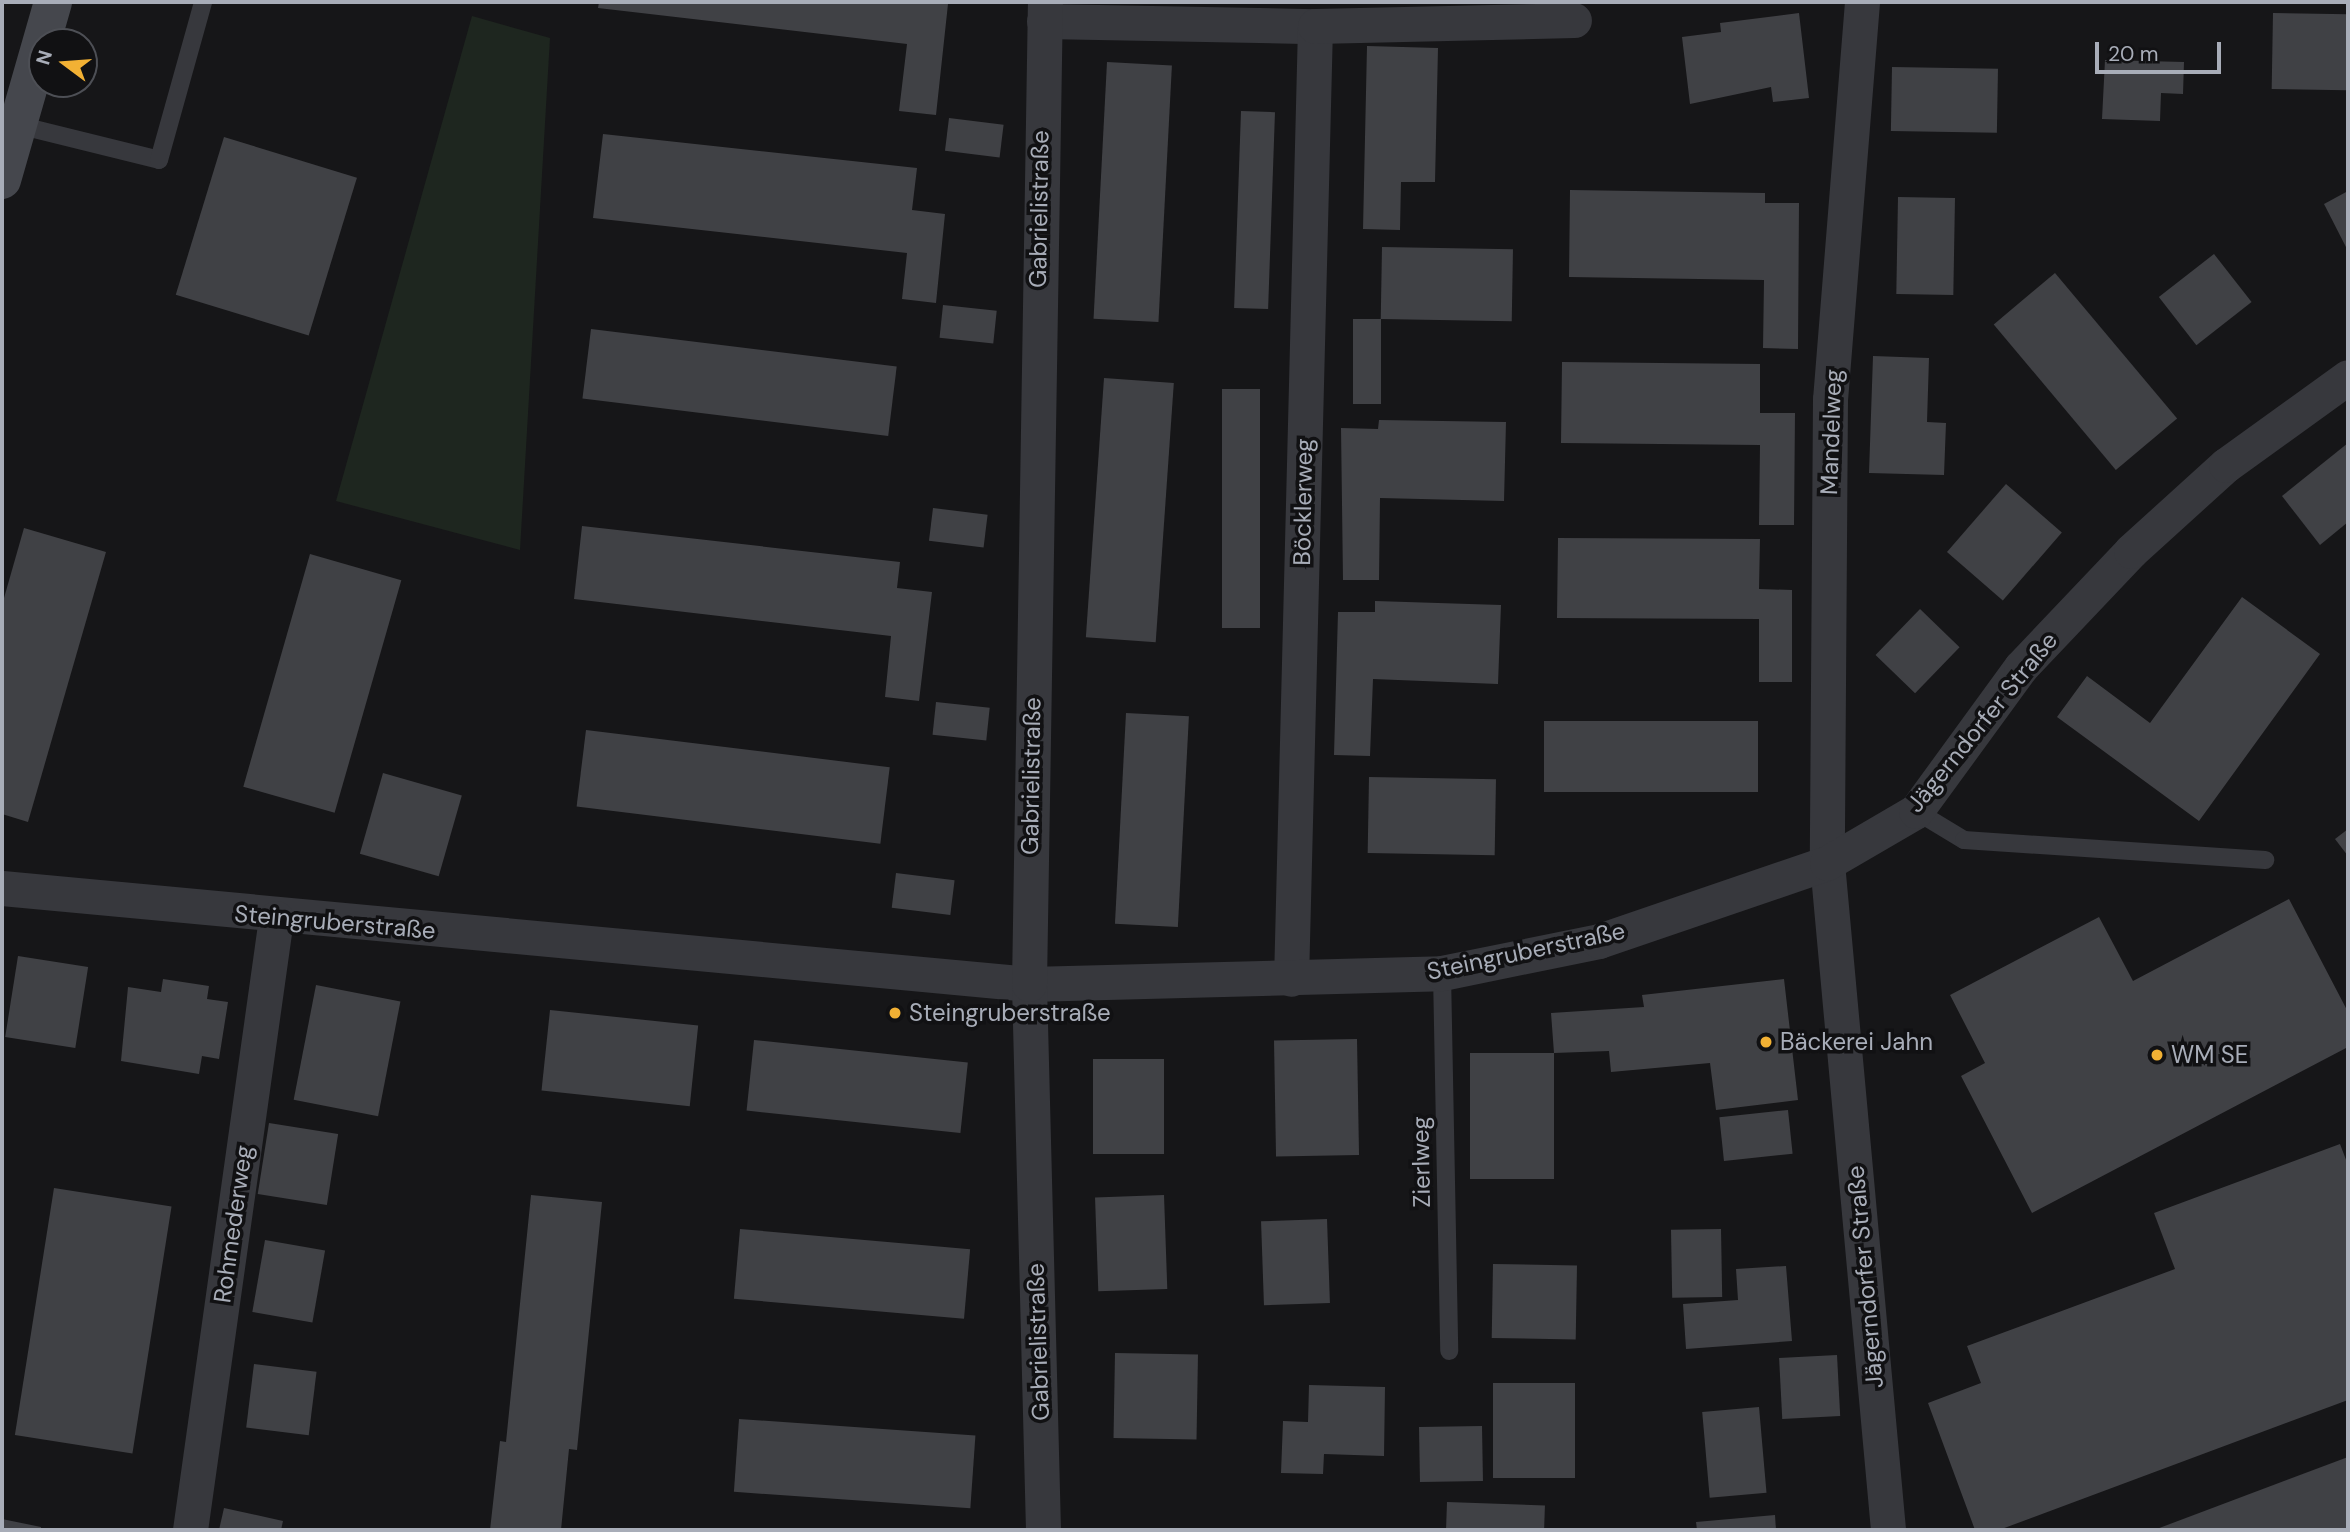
<!DOCTYPE html>
<html>
<head>
<meta charset="utf-8">
<style>
	body { margin:0 }
	#map { position:relative; width:2350px; height:1532px; overflow:hidden; background:#161618; font-family:"DM Sans",sans-serif }
	div>[style] { position:absolute }
	[style*='--x'] { left:calc(var(--x)*1px); top:calc(var(--y)*1px); width:calc(var(--w)*1px); rotate:calc(var(--a)*1deg) }
	.green>* { inset:0; background:#1e261f }
	.building>* { inset:0; background:#404145; transform-origin:0 0 }
	.lane>* { height:18px; margin:-9px; padding:0 9px; transform-origin:9px; border-radius:9px; background:#37383d }
	.street>* { height:35px; margin:-17.5px; padding:0 17.5px; transform-origin:17.5px; border-radius:17.5px; background:#37383d }
	.secondary>* { height:38px; margin:-19px; padding:0 19px; transform-origin:19px; border-radius:19px; background:#45474d }
	.dots>* { width:19px; height:19px; translate:-50% -50%; box-sizing:border-box; border:4px solid #111113; border-radius:50% }
	span { translate:-50% -50%; white-space:nowrap; text-align:center; line-height:1.15; -webkit-text-stroke:7px #111113; paint-order:stroke }
	.street-label { font-size:24px; color:#a8adb8 }
	.poi-label { font-size:24px; color:#a8adb8 }
	.left { translate:0 -50%; text-align:left }
	.frame { position:absolute; inset:0; border:4px solid #a8adb8; pointer-events:none }
	.north { position:absolute; left:28px; top:28px; width:70px; height:70px; box-sizing:border-box; background:#111113; border:2px solid #4d4f55; border-radius:50%; rotate:286deg; font-size:19px; font-weight:700; line-height:28px; text-align:center; color:#a8adb8 }
	.north::after { content:''; display:block; margin:auto; width:24px; height:32px; background:#f2b134; clip-path:polygon(50% 0,100% 100%,50% 72%,0 100%) }
	.scale { position:absolute; left:2095px; top:42px; width:126px; height:32px; box-sizing:border-box; border:4px solid #a8adb8; border-top:0; padding-left:9px; font-size:21px; line-height:24px; white-space:nowrap; color:#a8adb8; -webkit-text-stroke:5px #111113; paint-order:stroke }
</style>
</head>
<body>
<div id="map">
	<div class="green">
		<i style="clip-path:polygon(472px 16px,550px 38px,520px 550px,336px 501px)"></i>
	</div>
	<div class="building">
		<i style="clip-path:polygon(599px 2px,948px 4px,936px 115px,899px 111px,907px 44px,598px 8px)"></i>
		<i style="clip-path:polygon(1799px 13px,1809px 98px,1773px 102px,1771px 87px,1690px 104px,1682px 37px,1721px 32px,1720px 23px)"></i>
		<i style="left:2273px;top:13px;width:75px;height:76px;rotate:1deg"></i>
		<i style="clip-path:polygon(1367px 46px,1438px 48px,1435px 182px,1401px 182px,1400px 230px,1363px 229px)"></i>
		<i style="clip-path:polygon(2105px 60px,2184px 62px,2183px 94px,2161px 93px,2160px 121px,2102px 119px)"></i>
		<i style="left:1107px;top:62px;width:65px;height:257px;rotate:3deg"></i>
		<i style="left:1892px;top:67px;width:106px;height:64px;rotate:1deg"></i>
		<i style="left:1241px;top:111px;width:34px;height:197px;rotate:2deg"></i>
		<i style="left:949px;top:118px;width:55px;height:33px;rotate:7deg"></i>
		<i style="clip-path:polygon(603px 134px,917px 168px,912px 210px,945px 214px,936px 303px,902px 299px,907px 253px,593px 218px)"></i>
		<i style="left:224px;top:137px;width:139px;height:165px;rotate:17deg"></i>
		<i style="clip-path:polygon(1570px 190px,1765px 193px,1765px 203px,1799px 203px,1798px 349px,1763px 348px,1764px 280px,1569px 277px)"></i>
		<i style="clip-path:polygon(2348px 191px,2348px 251px,2324px 204px)"></i>
		<i style="left:1898px;top:197px;width:57px;height:97px;rotate:1deg"></i>
		<i style="left:1382px;top:247px;width:131px;height:72px;rotate:1deg"></i>
		<i style="left:2214px;top:254px;width:61px;height:70px;rotate:52deg"></i>
		<i style="left:2055px;top:273px;width:190px;height:80px;rotate:50deg"></i>
		<i style="left:943px;top:305px;width:54px;height:33px;rotate:6deg"></i>
		<i style="left:1353px;top:319px;width:28px;height:85px"></i>
		<i style="left:591px;top:329px;width:308px;height:70px;rotate:7deg"></i>
		<i style="clip-path:polygon(1873px 356px,1929px 358px,1927px 422px,1946px 423px,1944px 475px,1869px 473px)"></i>
		<i style="clip-path:polygon(1562px 362px,1760px 364px,1760px 413px,1795px 413px,1794px 525px,1759px 525px,1760px 445px,1561px 443px)"></i>
		<i style="left:1104px;top:378px;width:70px;height:260px;rotate:4deg"></i>
		<i style="left:1222px;top:389px;width:38px;height:239px"></i>
		<i style="clip-path:polygon(1379px 420px,1506px 422px,1504px 501px,1380px 498px,1379px 580px,1343px 580px,1341px 428px,1378px 429px)"></i>
		<i style="clip-path:polygon(2348px 443px,2348px 522px,2320px 545px,2282px 496px)"></i>
		<i style="left:2006px;top:484px;width:74px;height:90px;rotate:41deg"></i>
		<i style="left:933px;top:508px;width:55px;height:33px;rotate:7deg"></i>
		<i style="clip-path:polygon(582px 526px,900px 562px,897px 588px,932px 592px,919px 701px,885px 697px,891px 636px,574px 599px)"></i>
		<i style="clip-path:polygon(24px 528px,106px 552px,28px 822px,2px 814px,2px 605px)"></i>
		<i style="clip-path:polygon(1558px 538px,1760px 539px,1759px 589px,1792px 590px,1792px 682px,1759px 682px,1759px 619px,1557px 618px)"></i>
		<i style="left:310px;top:554px;width:95px;height:242px;rotate:16deg"></i>
		<i style="clip-path:polygon(2242px 597px,2320px 654px,2199px 821px,2057px 717px,2087px 676px,2150px 723px)"></i>
		<i style="clip-path:polygon(1375px 601px,1501px 605px,1498px 684px,1373px 679px,1370px 756px,1334px 755px,1338px 612px,1375px 612px)"></i>
		<i style="left:1920px;top:609px;width:55px;height:64px;rotate:44deg"></i>
		<i style="left:936px;top:702px;width:54px;height:33px;rotate:6deg"></i>
		<i style="left:1126px;top:713px;width:63px;height:211px;rotate:3deg"></i>
		<i style="left:1544px;top:721px;width:214px;height:71px"></i>
		<i style="left:586px;top:730px;width:306px;height:77px;rotate:7deg"></i>
		<i style="left:383px;top:773px;width:82px;height:84px;rotate:16deg"></i>
		<i style="left:1369px;top:777px;width:127px;height:76px;rotate:1deg"></i>
		<i style="clip-path:polygon(2348px 829px,2348px 856px,2335px 839px)"></i>
		<i style="left:896px;top:873px;width:59px;height:35px;rotate:7deg"></i>
		<i style="clip-path:polygon(2289px 899px,2348px 1012px,2348px 1047px,2032px 1213px,1961px 1076px,1985px 1063px,1950px 995px,2099px 917px,2133px 981px)"></i>
		<i style="left:18px;top:956px;width:71px;height:82px;rotate:9deg"></i>
		<i style="clip-path:polygon(163px 979px,209px 986px,207px 999px,228px 1002px,219px 1059px,202px 1056px,199px 1074px,121px 1061px,128px 987px,161px 992px)"></i>
		<i style="clip-path:polygon(1784px 979px,1798px 1100px,1716px 1110px,1710px 1063px,1611px 1072px,1609px 1051px,1554px 1053px,1551px 1013px,1644px 1007px,1642px 995px)"></i>
		<i style="left:316px;top:985px;width:86px;height:117px;rotate:11deg"></i>
		<i style="left:550px;top:1010px;width:149px;height:81px;rotate:6deg"></i>
		<i style="left:1357px;top:1039px;width:116px;height:83px;rotate:89deg"></i>
		<i style="left:754px;top:1040px;width:215px;height:71px;rotate:6deg"></i>
		<i style="left:1554px;top:1053px;width:126px;height:84px;rotate:90deg"></i>
		<i style="left:1093px;top:1059px;width:71px;height:95px"></i>
		<i style="left:1788px;top:1110px;width:44px;height:69px;rotate:84deg"></i>
		<i style="left:269px;top:1123px;width:70px;height:72px;rotate:9deg"></i>
		<i style="clip-path:polygon(2340px 1144px,2348px 1165px,2348px 1400px,1999px 1530px,1975px 1530px,1928px 1403px,1981px 1383px,1967px 1346px,2175px 1269px,2154px 1213px)"></i>
		<i style="left:54px;top:1188px;width:119px;height:250px;rotate:9deg"></i>
		<i style="clip-path:polygon(531px 1195px,602px 1202px,577px 1450px,569px 1449px,561px 1530px,490px 1530px,500px 1441px,506px 1442px)"></i>
		<i style="left:1164px;top:1195px;width:94px;height:69px;rotate:88deg"></i>
		<i style="left:1327px;top:1219px;width:84px;height:66px;rotate:88deg"></i>
		<i style="left:740px;top:1229px;width:231px;height:70px;rotate:5deg"></i>
		<i style="left:1721px;top:1229px;width:68px;height:50px;rotate:89deg"></i>
		<i style="left:265px;top:1240px;width:61px;height:73px;rotate:10deg"></i>
		<i style="left:1493px;top:1264px;width:84px;height:74px;rotate:1deg"></i>
		<i style="clip-path:polygon(1786px 1266px,1792px 1341px,1686px 1349px,1683px 1304px,1738px 1300px,1736px 1269px)"></i>
		<i style="left:1115px;top:1353px;width:83px;height:85px;rotate:1deg"></i>
		<i style="left:1837px;top:1355px;width:61px;height:58px;rotate:87deg"></i>
		<i style="left:254px;top:1364px;width:63px;height:64px;rotate:7deg"></i>
		<i style="left:1575px;top:1383px;width:95px;height:82px;rotate:90deg"></i>
		<i style="clip-path:polygon(1309px 1385px,1385px 1387px,1384px 1456px,1324px 1454px,1323px 1474px,1281px 1473px,1283px 1421px,1308px 1422px)"></i>
		<i style="left:1759px;top:1407px;width:86px;height:57px;rotate:85deg"></i>
		<i style="left:739px;top:1419px;width:237px;height:73px;rotate:4deg"></i>
		<i style="left:1482px;top:1426px;width:55px;height:63px;rotate:89deg"></i>
		<i style="clip-path:polygon(2348px 1457px,2348px 1530px,2154px 1530px)"></i>
		<i style="left:1447px;top:1502px;width:98px;height:28px;rotate:2deg"></i>
		<i style="clip-path:polygon(224px 1508px,283px 1521px,281px 1530px,219px 1530px)"></i>
		<i style="clip-path:polygon(1775px 1515px,1776px 1530px,1697px 1530px,1696px 1522px)"></i>
		<i style="clip-path:polygon(2px 1519px,41px 1527px,41px 1530px,2px 1530px)"></i>
	</div>
	<div class="lane">
		<i style="--x:18;--y:125;--w:145;--a:13.9"></i>
		<i style="--x:159;--y:160;--w:164;--a:-74.4"></i>
		<i style="--x:1916;--y:811;--w:56;--a:31.1"></i>
		<i style="--x:1964;--y:840;--w:302;--a:3.8"></i>
		<i style="--x:1442;--y:973;--w:378;--a:88.9"></i>
	</div>
	<div class="street">
		<i style="--x:1862;--y:2;--w:398;--a:94.6"></i>
		<i style="--x:1830;--y:399;--w:464;--a:90.4"></i>
		<i style="--x:1827;--y:863;--w:670;--a:84.77"></i>
		<i style="--x:1044;--y:21;--w:271;--a:1.1"></i>
		<i style="--x:1315;--y:26;--w:953;--a:91.44"></i>
		<i style="--x:1315;--y:26;--w:259;--a:-1.3"></i>
		<i style="--x:2;--y:888;--w:1031;--a:5.34"></i>
		<i style="--x:1029;--y:984;--w:413;--a:-1.5"></i>
		<i style="--x:1442;--y:973;--w:160;--a:-11.5"></i>
		<i style="--x:1599;--y:941;--w:241;--a:-18.9"></i>
		<i style="--x:1827;--y:863;--w:103;--a:-30.3"></i>
		<i style="--x:1916;--y:811;--w:178;--a:-53.9"></i>
		<i style="--x:2021;--y:667;--w:160;--a:-46.5"></i>
		<i style="--x:2131;--y:551;--w:128;--a:-42.2"></i>
		<i style="--x:2226;--y:465;--w:150;--a:-35.8"></i>
		<i style="--x:190;--y:1530;--w:618;--a:-82"></i>
		<i style="--x:1043;--y:1530;--w:546;--a:-91.47"></i>
		<i style="--x:1029;--y:984;--w:982;--a:-89.07"></i>
	</div>
	<div class="secondary">
		<i style="--x:2;--y:180;--w:185;--a:-74"></i>
	</div>
	<div class="dots">
		<i style="left:895px;top:1013px;background:#f2b134"></i>
		<i style="left:1766px;top:1042px;background:#f2b134"></i>
		<i style="left:2157px;top:1055px;background:#f2b134"></i>
	</div>
	<div class="street-label">
		<span style="left:1039px;top:209px;rotate:-89deg">Gabrielistraße</span>
		<span style="left:1831px;top:432px;rotate:-88deg">Mandelweg</span>
		<span style="left:1303px;top:502px;rotate:-89deg">Böcklerweg</span>
		<span style="left:1982px;top:722px;rotate:-51deg">Jägerndorfer Straße</span>
		<span style="left:1031px;top:776px;rotate:-89deg">Gabrielistraße</span>
		<span style="left:335px;top:922px;rotate:5deg">Steingruberstraße</span>
		<span style="left:1526px;top:951px;rotate:-12deg">Steingruberstraße</span>
		<span style="left:1421px;top:1162px;rotate:-91deg">Zierlweg</span>
		<span style="left:233px;top:1224px;rotate:-82deg">Rohmederweg</span>
		<span style="left:1865px;top:1277px;rotate:-95deg">Jägerndorfer Straße</span>
		<span style="left:1038px;top:1342px;rotate:-92deg">Gabrielistraße</span>
	</div>
	<div class="poi-label">
		<span class="left" style="left:909px;top:1013px">Steingruberstraße</span>
		<span class="left" style="left:1780px;top:1042px">Bäckerei Jahn</span>
		<span class="left" style="left:2171px;top:1055px">WM SE</span>
	</div>
	<div class="frame"></div>
	<div class="north">N</div>
	<div class="scale">20 m</div>
</div>
</body>
</html>
